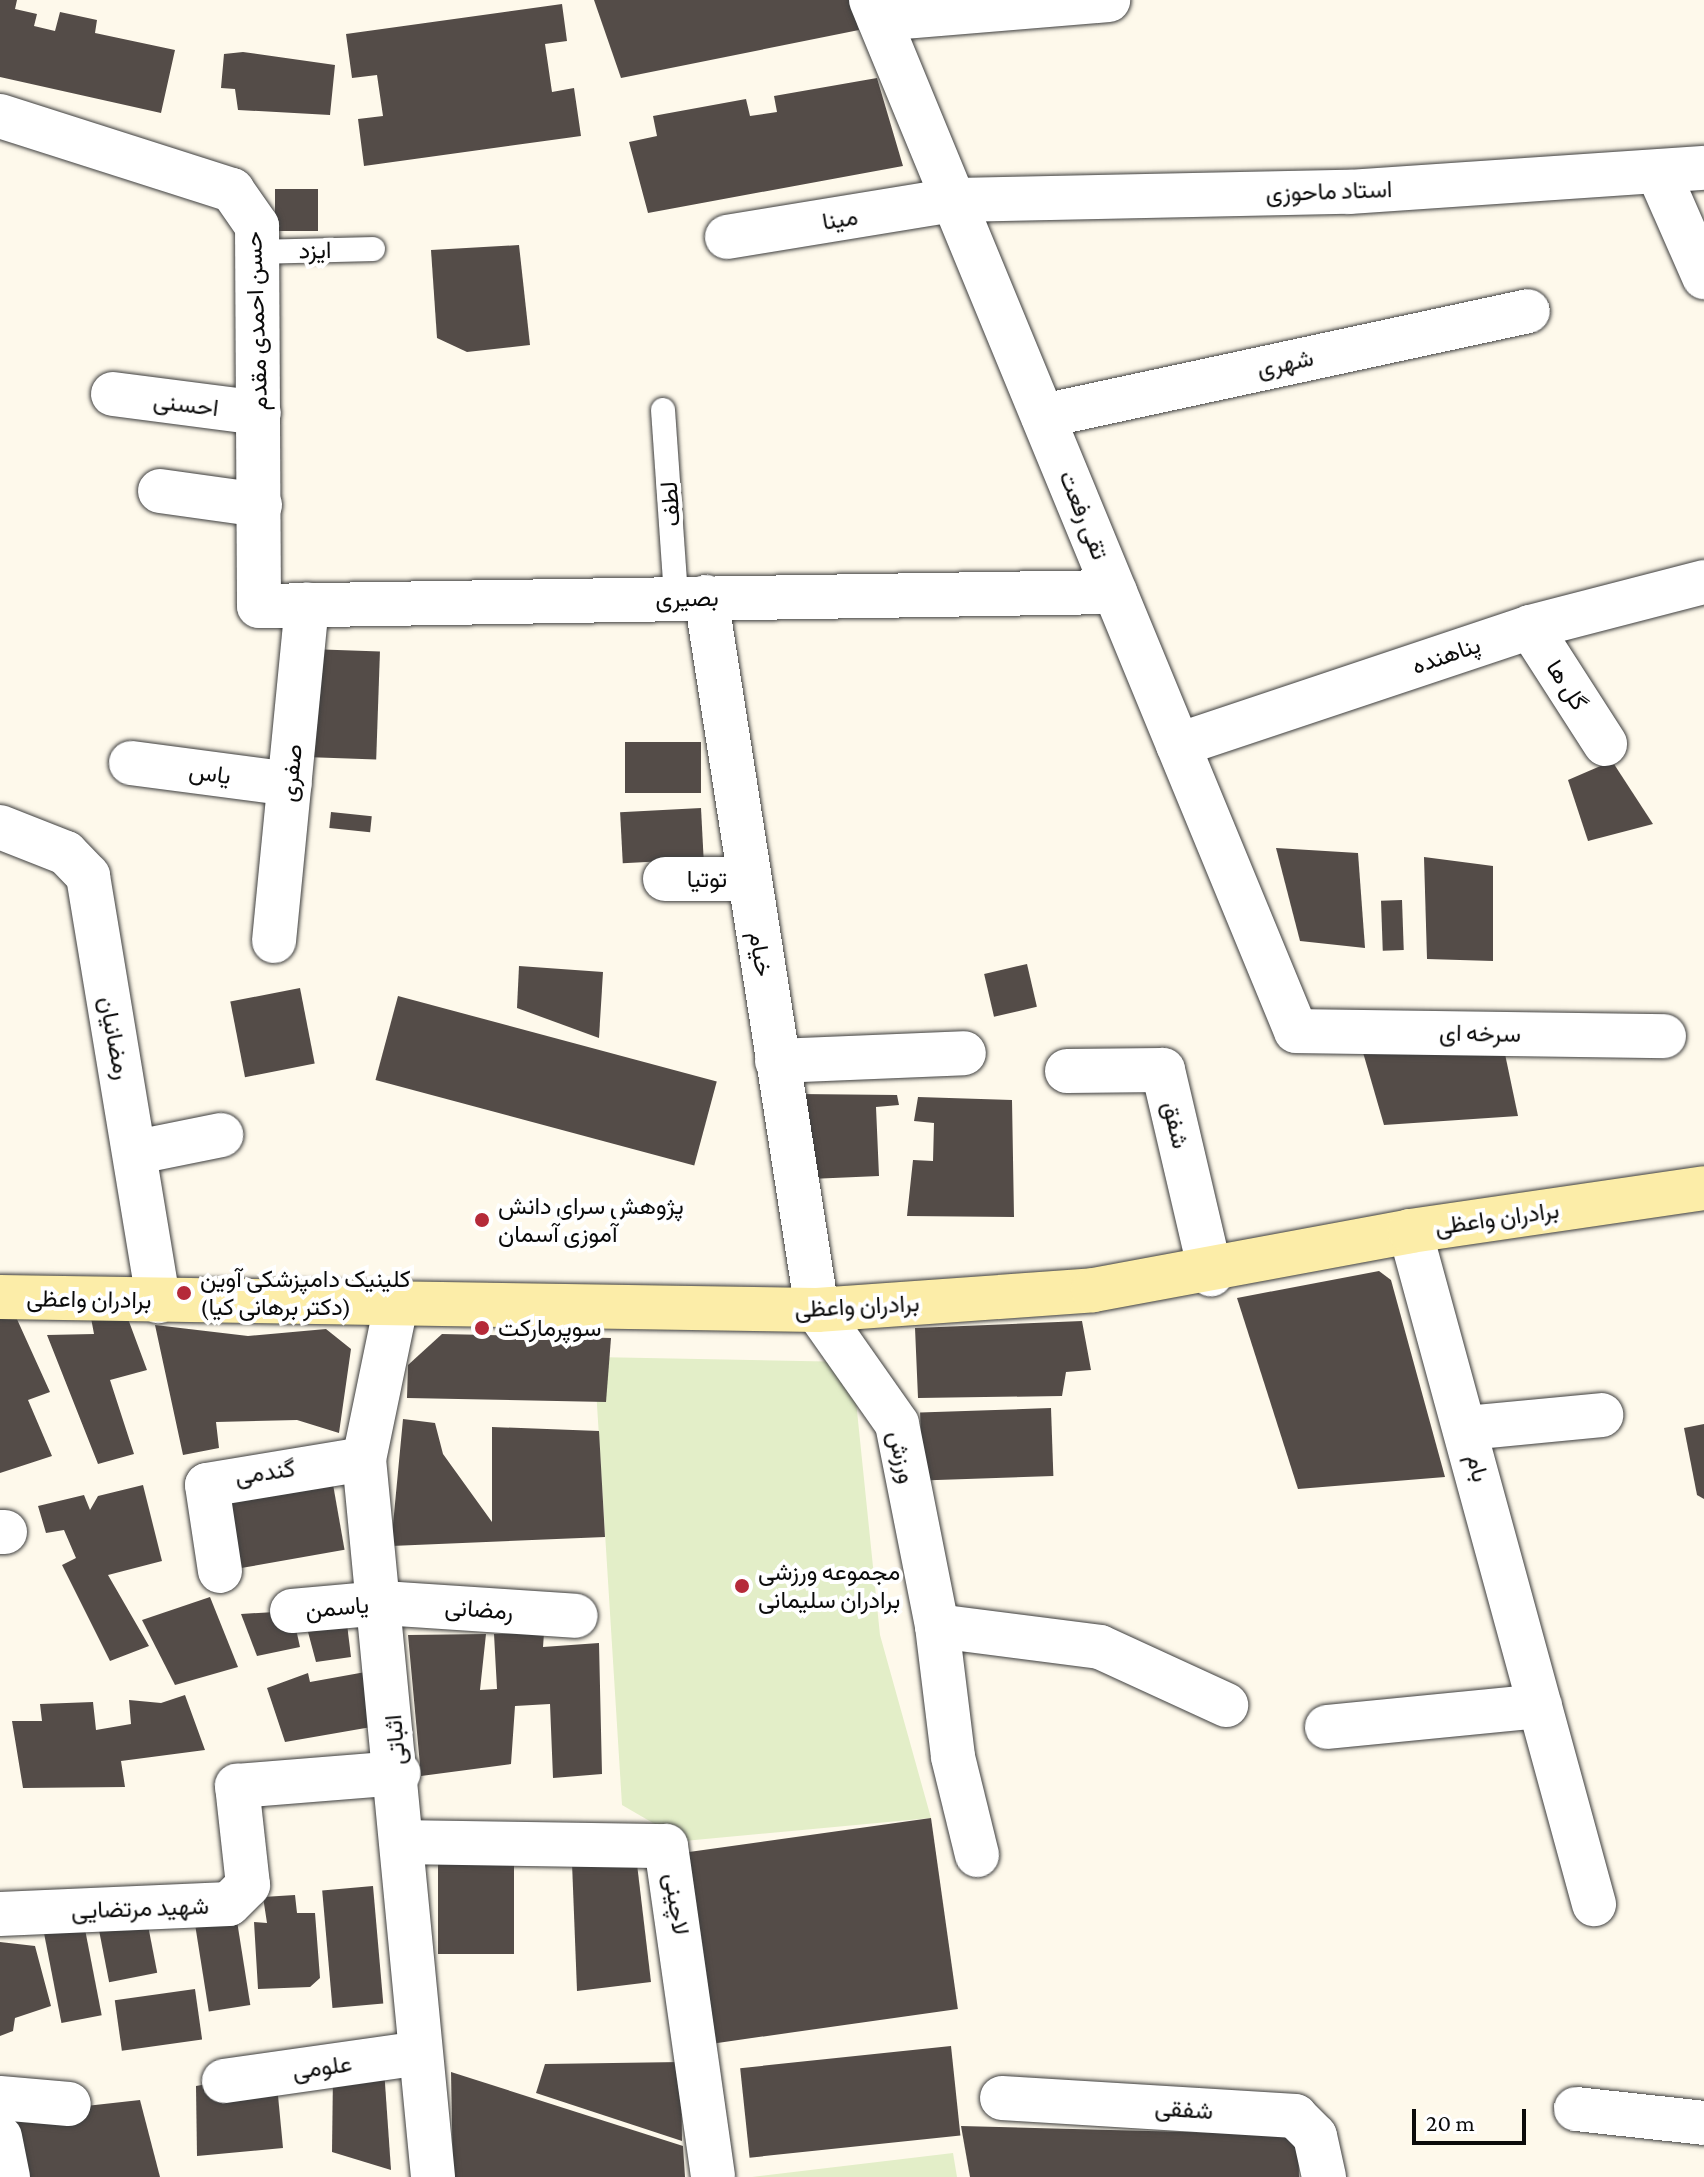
<!DOCTYPE html>
<html>
<head>
<meta charset="utf-8">
<style>
	body { margin:0 }
	#map { position:relative; width:1704px; height:2177px; overflow:hidden; background:#fef9eb; font-family:"Crimson Pro",Vazirmatn,serif }
	div>[style] { position:absolute }
	[style*='--x'] { left:calc(var(--x)*1px); top:calc(var(--y)*1px); width:calc(var(--w)*1px); rotate:calc(var(--a)*1deg) }
	.pitch>* { inset:0; background:#e3eec8 }
	.building>* { inset:0; background:#544c48; transform-origin:0 0 }
	.roads { filter:drop-shadow(0 0 2px #3e3e3e) drop-shadow(0 0 2px #3e3e3e) }
	.lane>* { height:24px; margin:-12px; padding:0 12px; transform-origin:12px; border-radius:12px; background:#fff }
	.street>* { height:44px; margin:-22px; padding:0 22px; transform-origin:22px; border-radius:22px; background:#fff }
	.secondary>* { height:44px; margin:-22px; padding:0 22px; transform-origin:22px; border-radius:22px; background:#fceda8 }
	.dots>* { width:22px; height:22px; translate:-50% -50%; box-sizing:border-box; border:4px solid #fff; border-radius:50% }
	span { translate:-50% -50%; white-space:nowrap; text-align:center; line-height:1.15; -webkit-text-stroke:8px #fff; paint-order:stroke }
	.street-label { font-size:24px; color:#0b0b0b }
	.poi-label { font-size:24px; color:#0b0b0b }
	.left { translate:0 -50%; text-align:left }
	.scale { position:absolute; left:1412px; top:2109px; width:114px; height:36px; box-sizing:border-box; border:4px solid #0b0b0b; border-top:0; padding-left:10px; font-size:24px; line-height:28px; white-space:nowrap; color:#0b0b0b; -webkit-text-stroke:6px #fff; paint-order:stroke }
</style>
</head>
<body>
<div id="map">
	<div class="pitch">
		<i style="clip-path:polygon(594px 1357px,852px 1362px,880px 1635px,931px 1818px,684px 1841px,622px 1805px)"></i>
		<i style="clip-path:polygon(953px 2153px,957px 2177px,752px 2177px)"></i>
	</div>
	<div class="building">
		<i style="clip-path:polygon(0 0,17px 0,15px 9px,37px 14px,34px 26px,55px 31px,60px 12px,97px 20px,95px 33px,175px 50px,161px 113px,0 77px)"></i>
		<i style="clip-path:polygon(594px 0,849px 0,859px 30px,621px 78px)"></i>
		<i style="clip-path:polygon(562px 4px,567px 41px,545px 44px,552px 92px,574px 88px,581px 136px,364px 166px,358px 119px,383px 116px,377px 75px,352px 78px,346px 34px)"></i>
		<i style="clip-path:polygon(243px 52px,335px 65px,330px 115px,238px 110px,235px 89px,221px 88px,224px 54px)"></i>
		<i style="clip-path:polygon(877px 78px,903px 166px,648px 213px,629px 142px,657px 136px,653px 116px,746px 99px,750px 116px,777px 112px,774px 96px)"></i>
		<i style="left:275px;top:189px;width:43px;height:42px"></i>
		<i style="clip-path:polygon(519px 245px,530px 345px,467px 352px,437px 338px,431px 250px)"></i>
		<i style="left:309px;top:649px;width:71px;height:108px;rotate:2deg"></i>
		<i style="left:625px;top:742px;width:76px;height:51px"></i>
		<i style="clip-path:polygon(1612px 761px,1653px 824px,1588px 841px,1568px 780px)"></i>
		<i style="left:701px;top:808px;width:51px;height:81px;rotate:87deg"></i>
		<i style="left:331px;top:812px;width:41px;height:16px;rotate:6deg"></i>
		<i style="clip-path:polygon(1276px 848px,1358px 853px,1365px 948px,1300px 941px)"></i>
		<i style="clip-path:polygon(1424px 857px,1493px 866px,1493px 961px,1427px 959px)"></i>
		<i style="left:1402px;top:900px;width:50px;height:21px;rotate:88deg"></i>
		<i style="left:1027px;top:964px;width:44px;height:44px;rotate:77deg"></i>
		<i style="clip-path:polygon(519px 966px,603px 972px,599px 1038px,517px 1008px)"></i>
		<i style="left:300px;top:988px;width:77px;height:71px;rotate:79deg"></i>
		<i style="left:398px;top:996px;width:330px;height:87px;rotate:15deg"></i>
		<i style="clip-path:polygon(1362px 1049px,1505px 1054px,1518px 1116px,1384px 1125px)"></i>
		<i style="clip-path:polygon(799px 1094px,897px 1095px,899px 1105px,876px 1107px,879px 1176px,810px 1179px)"></i>
		<i style="clip-path:polygon(918px 1097px,1012px 1100px,1014px 1217px,907px 1216px,913px 1160px,933px 1161px,934px 1123px,914px 1121px)"></i>
		<i style="clip-path:polygon(1379px 1271px,1391px 1280px,1445px 1477px,1298px 1489px,1237px 1298px)"></i>
		<i style="clip-path:polygon(11px 1306px,50px 1392px,28px 1400px,52px 1456px,0 1473px,0 1310px)"></i>
		<i style="clip-path:polygon(89px 1307px,124px 1308px,147px 1370px,110px 1380px,134px 1454px,98px 1464px,47px 1335px,94px 1334px)"></i>
		<i style="clip-path:polygon(1082px 1321px,1091px 1370px,1066px 1372px,1062px 1396px,918px 1398px,915px 1328px)"></i>
		<i style="clip-path:polygon(155px 1325px,248px 1336px,326px 1329px,351px 1349px,339px 1433px,297px 1420px,216px 1422px,219px 1448px,183px 1455px)"></i>
		<i style="clip-path:polygon(442px 1334px,611px 1338px,606px 1402px,407px 1398px,408px 1365px)"></i>
		<i style="left:1051px;top:1408px;width:68px;height:131px;rotate:88deg"></i>
		<i style="clip-path:polygon(403px 1419px,435px 1423px,443px 1454px,492px 1522px,492px 1427px,599px 1431px,605px 1537px,391px 1546px)"></i>
		<i style="clip-path:polygon(1704px 1424px,1704px 1499px,1697px 1495px,1684px 1428px)"></i>
		<i style="left:331px;top:1473px;width:78px;height:114px;rotate:80deg"></i>
		<i style="clip-path:polygon(143px 1485px,162px 1561px,108px 1575px,149px 1646px,110px 1661px,62px 1565px,76px 1558px,64px 1530px,46px 1533px,38px 1506px,84px 1495px,90px 1510px,98px 1496px)"></i>
		<i style="clip-path:polygon(210px 1597px,238px 1667px,175px 1685px,142px 1620px)"></i>
		<i style="clip-path:polygon(292px 1611px,300px 1647px,257px 1656px,241px 1614px)"></i>
		<i style="clip-path:polygon(347px 1624px,351px 1657px,316px 1662px,308px 1632px)"></i>
		<i style="clip-path:polygon(544px 1633px,543px 1647px,599px 1643px,602px 1774px,553px 1778px,550px 1704px,515px 1706px,511px 1764px,421px 1776px,408px 1635px,486px 1634px,480px 1690px,497px 1689px,494px 1634px)"></i>
		<i style="clip-path:polygon(371px 1671px,377px 1726px,285px 1742px,267px 1688px,308px 1673px,310px 1682px)"></i>
		<i style="clip-path:polygon(185px 1695px,205px 1750px,121px 1761px,125px 1787px,23px 1788px,12px 1721px,42px 1721px,40px 1704px,93px 1702px,96px 1730px,131px 1724px,129px 1700px,161px 1703px)"></i>
		<i style="left:931px;top:1818px;width:193px;height:248px;rotate:82deg"></i>
		<i style="left:514px;top:1858px;width:96px;height:76px;rotate:90deg"></i>
		<i style="clip-path:polygon(572px 1863px,637px 1864px,651px 1982px,577px 1991px)"></i>
		<i style="left:373px;top:1886px;width:118px;height:51px;rotate:85deg"></i>
		<i style="clip-path:polygon(295px 1895px,297px 1913px,315px 1913px,320px 1978px,310px 1987px,258px 1989px,254px 1922px,267px 1923px,263px 1897px)"></i>
		<i style="left:145px;top:1910px;width:64px;height:49px;rotate:79deg"></i>
		<i style="left:83px;top:1919px;width:98px;height:41px;rotate:79deg"></i>
		<i style="left:237px;top:1921px;width:85px;height:42px;rotate:81deg"></i>
		<i style="clip-path:polygon(0 1942px,35px 1946px,51px 2006px,15px 2018px,13px 2031px,0 2036px)"></i>
		<i style="left:195px;top:1989px;width:51px;height:81px;rotate:82deg"></i>
		<i style="left:951px;top:2046px;width:90px;height:212px;rotate:84deg"></i>
		<i style="clip-path:polygon(681px 2062px,682px 2141px,536px 2093px,545px 2064px)"></i>
		<i style="clip-path:polygon(384px 2069px,391px 2170px,332px 2152px,333px 2074px)"></i>
		<i style="clip-path:polygon(451px 2072px,683px 2146px,685px 2177px,453px 2177px)"></i>
		<i style="clip-path:polygon(224px 2081px,277px 2085px,283px 2148px,197px 2156px,196px 2086px)"></i>
		<i style="clip-path:polygon(140px 2100px,160px 2177px,29px 2177px,14px 2114px)"></i>
		<i style="clip-path:polygon(961px 2126px,1298px 2135px,1299px 2177px,970px 2177px)"></i>
	</div>
	<div class="roads">
		<div class="lane">
			<i style="--x:257;--y:252;--w:116;--a:-1.5"></i>
			<i style="--x:663;--y:410;--w:188;--a:86"></i>
		</div>
		<div class="street">
			<i style="--x:871;--y:0;--w:1115;--a:67.6"></i>
			<i style="--x:1296;--y:1031;--w:368;--a:0.8"></i>
			<i style="--x:879;--y:19;--w:230;--a:-4.7"></i>
			<i style="--x:0;--y:116;--w:244;--a:17.7"></i>
			<i style="--x:232;--y:190;--w:44;--a:55.2"></i>
			<i style="--x:257;--y:226;--w:380;--a:89.7"></i>
			<i style="--x:259;--y:606;--w:856;--a:-0.94"></i>
			<i style="--x:1658;--y:172;--w:115;--a:66.3"></i>
			<i style="--x:727;--y:237;--w:230;--a:-9.3"></i>
			<i style="--x:954;--y:200;--w:395;--a:-1.2"></i>
			<i style="--x:1349;--y:192;--w:356;--a:-3.9"></i>
			<i style="--x:113;--y:394;--w:147;--a:7.4"></i>
			<i style="--x:1043;--y:416;--w:496;--a:-12.2"></i>
			<i style="--x:160;--y:491;--w:101;--a:8"></i>
			<i style="--x:706;--y:597;--w:722;--a:81.15"></i>
			<i style="--x:817;--y:1310;--w:139;--a:54.9"></i>
			<i style="--x:897;--y:1424;--w:206;--a:78.8"></i>
			<i style="--x:937;--y:1626;--w:132;--a:83"></i>
			<i style="--x:953;--y:1757;--w:101;--a:76.2"></i>
			<i style="--x:1530;--y:627;--w:139;--a:57.3"></i>
			<i style="--x:1178;--y:745;--w:371;--a:-18.5"></i>
			<i style="--x:1530;--y:627;--w:180;--a:-14.5"></i>
			<i style="--x:131;--y:763;--w:160;--a:7.5"></i>
			<i style="--x:0;--y:827;--w:71;--a:21.5"></i>
			<i style="--x:66;--y:853;--w:32;--a:46"></i>
			<i style="--x:88;--y:876;--w:431;--a:80.6"></i>
			<i style="--x:665;--y:879;--w:84;--a:0"></i>
			<i style="--x:274;--y:941;--w:338;--a:-84.4"></i>
			<i style="--x:777;--y:1061;--w:187;--a:-2.4"></i>
			<i style="--x:1067;--y:1071;--w:96;--a:-0.6"></i>
			<i style="--x:1163;--y:1070;--w:210;--a:76.8"></i>
			<i style="--x:137;--y:1152;--w:86;--a:-11.4"></i>
			<i style="--x:1410;--y:1231;--w:698;--a:74.71"></i>
			<i style="--x:396;--y:1305;--w:157;--a:101.7"></i>
			<i style="--x:364;--y:1459;--w:721;--a:84.51"></i>
			<i style="--x:1467;--y:1428;--w:135;--a:-5.5"></i>
			<i style="--x:0;--y:1532;--w:5;--a:0"></i>
			<i style="--x:220;--y:1571;--w:87;--a:-98.6"></i>
			<i style="--x:207;--y:1485;--w:159;--a:-9.4"></i>
			<i style="--x:292;--y:1611;--w:90;--a:-5.1"></i>
			<i style="--x:382;--y:1603;--w:194;--a:3.8"></i>
			<i style="--x:937;--y:1626;--w:164;--a:7.3"></i>
			<i style="--x:1100;--y:1647;--w:139;--a:24.7"></i>
			<i style="--x:1327;--y:1727;--w:214;--a:-5.6"></i>
			<i style="--x:404;--y:1842;--w:262;--a:0.9"></i>
			<i style="--x:666;--y:1846;--w:334;--a:81.9"></i>
			<i style="--x:0;--y:1914;--w:229;--a:-2.5"></i>
			<i style="--x:229;--y:1904;--w:27;--a:-45"></i>
			<i style="--x:248;--y:1885;--w:100;--a:-96.3"></i>
			<i style="--x:237;--y:1786;--w:162;--a:-4.6"></i>
			<i style="--x:224;--y:2081;--w:198;--a:-8.1"></i>
			<i style="--x:0;--y:2098;--w:69;--a:5"></i>
			<i style="--x:1002;--y:2098;--w:294;--a:3.5"></i>
			<i style="--x:1295;--y:2116;--w:28;--a:45"></i>
			<i style="--x:1315;--y:2136;--w:42;--a:77.6"></i>
			<i style="--x:1576;--y:2109;--w:129;--a:6.2"></i>
			<i style="--x:0;--y:2137;--w:41;--a:78.7"></i>
		</div>
		<div class="secondary">
			<i style="--x:0;--y:1297;--w:817;--a:0.91"></i>
			<i style="--x:817;--y:1310;--w:277;--a:-4.1"></i>
			<i style="--x:1093;--y:1290;--w:322;--a:-10.5"></i>
			<i style="--x:1410;--y:1231;--w:297;--a:-8.3"></i>
		</div>
	</div>
	<div class="dots">
		<i style="left:482px;top:1220px;background:#b52a39"></i>
		<i style="left:184px;top:1293px;background:#b52a39"></i>
		<i style="left:482px;top:1328px;background:#b52a39"></i>
		<i style="left:742px;top:1586px;background:#b52a39"></i>
	</div>
	<div class="street-label">
		<span style="left:1329px;top:191px;rotate:-2deg">استاد ماحوزی</span>
		<span style="left:840px;top:219px;rotate:-9deg">مینا</span>
		<span style="left:315px;top:250px;rotate:-1deg">ایزد</span>
		<span style="left:256px;top:321px;rotate:-92deg">حسن احمدی مقدم</span>
		<span style="left:1285px;top:363px;rotate:-12deg">شهری</span>
		<span style="left:186px;top:404px;rotate:7deg">احسنی</span>
		<span style="left:670px;top:504px;rotate:-94deg">لطف</span>
		<span style="left:1084px;top:515px;rotate:68deg">تقی رفعت</span>
		<span style="left:687px;top:598px;rotate:-1deg">بصیری</span>
		<span style="left:1446px;top:655px;rotate:-19deg">پناهنده</span>
		<span style="left:1567px;top:685px;rotate:57deg">گل ها</span>
		<span style="left:210px;top:773px;rotate:8deg">یاس</span>
		<span style="left:291px;top:773px;rotate:-84deg">صفری</span>
		<span style="left:707px;top:879px">توتیا</span>
		<span style="left:761px;top:954px;rotate:81deg">خیام</span>
		<span style="left:1480px;top:1033px;rotate:1deg">سرخه ای</span>
		<span style="left:115px;top:1038px;rotate:79deg">رمضانیان</span>
		<span style="left:1176px;top:1125px;rotate:77deg">شفق</span>
		<span style="left:1497px;top:1218px;rotate:-8deg">برادران واعظی</span>
		<span style="left:89px;top:1299px;rotate:1deg">برادران واعظی</span>
		<span style="left:857px;top:1306px;rotate:-3deg">برادران واعظی</span>
		<span style="left:902px;top:1457px;rotate:77deg">ورزش</span>
		<span style="left:1478px;top:1468px;rotate:75deg">بام</span>
		<span style="left:265px;top:1472px;rotate:-8deg">گندمی</span>
		<span style="left:337px;top:1607px;rotate:-5deg">یاسمن</span>
		<span style="left:479px;top:1609px;rotate:4deg">رمضانی</span>
		<span style="left:395px;top:1740px;rotate:-95deg">اثباتی</span>
		<span style="left:677px;top:1904px;rotate:82deg">لاچینی</span>
		<span style="left:140px;top:1908px;rotate:-2deg">شهید مرتضایی</span>
		<span style="left:322px;top:2067px;rotate:-8deg">علومی</span>
		<span style="left:1184px;top:2109px;rotate:4deg">شفقی</span>
	</div>
	<div class="poi-label">
		<span class="left" style="left:498px;top:1220px">پژوهش سرای دانش<br>آموزی آسمان</span>
		<span class="left" style="left:200px;top:1293px">کلینیک دامپزشکی آوین<br>(دکتر برهانی کیا)</span>
		<span class="left" style="left:498px;top:1328px">سوپرمارکت</span>
		<span class="left" style="left:758px;top:1586px">مجموعه ورزشی<br>برادران سلیمانی</span>
	</div>
	<div class="scale">20 m</div>
</div>
</body>
</html>
